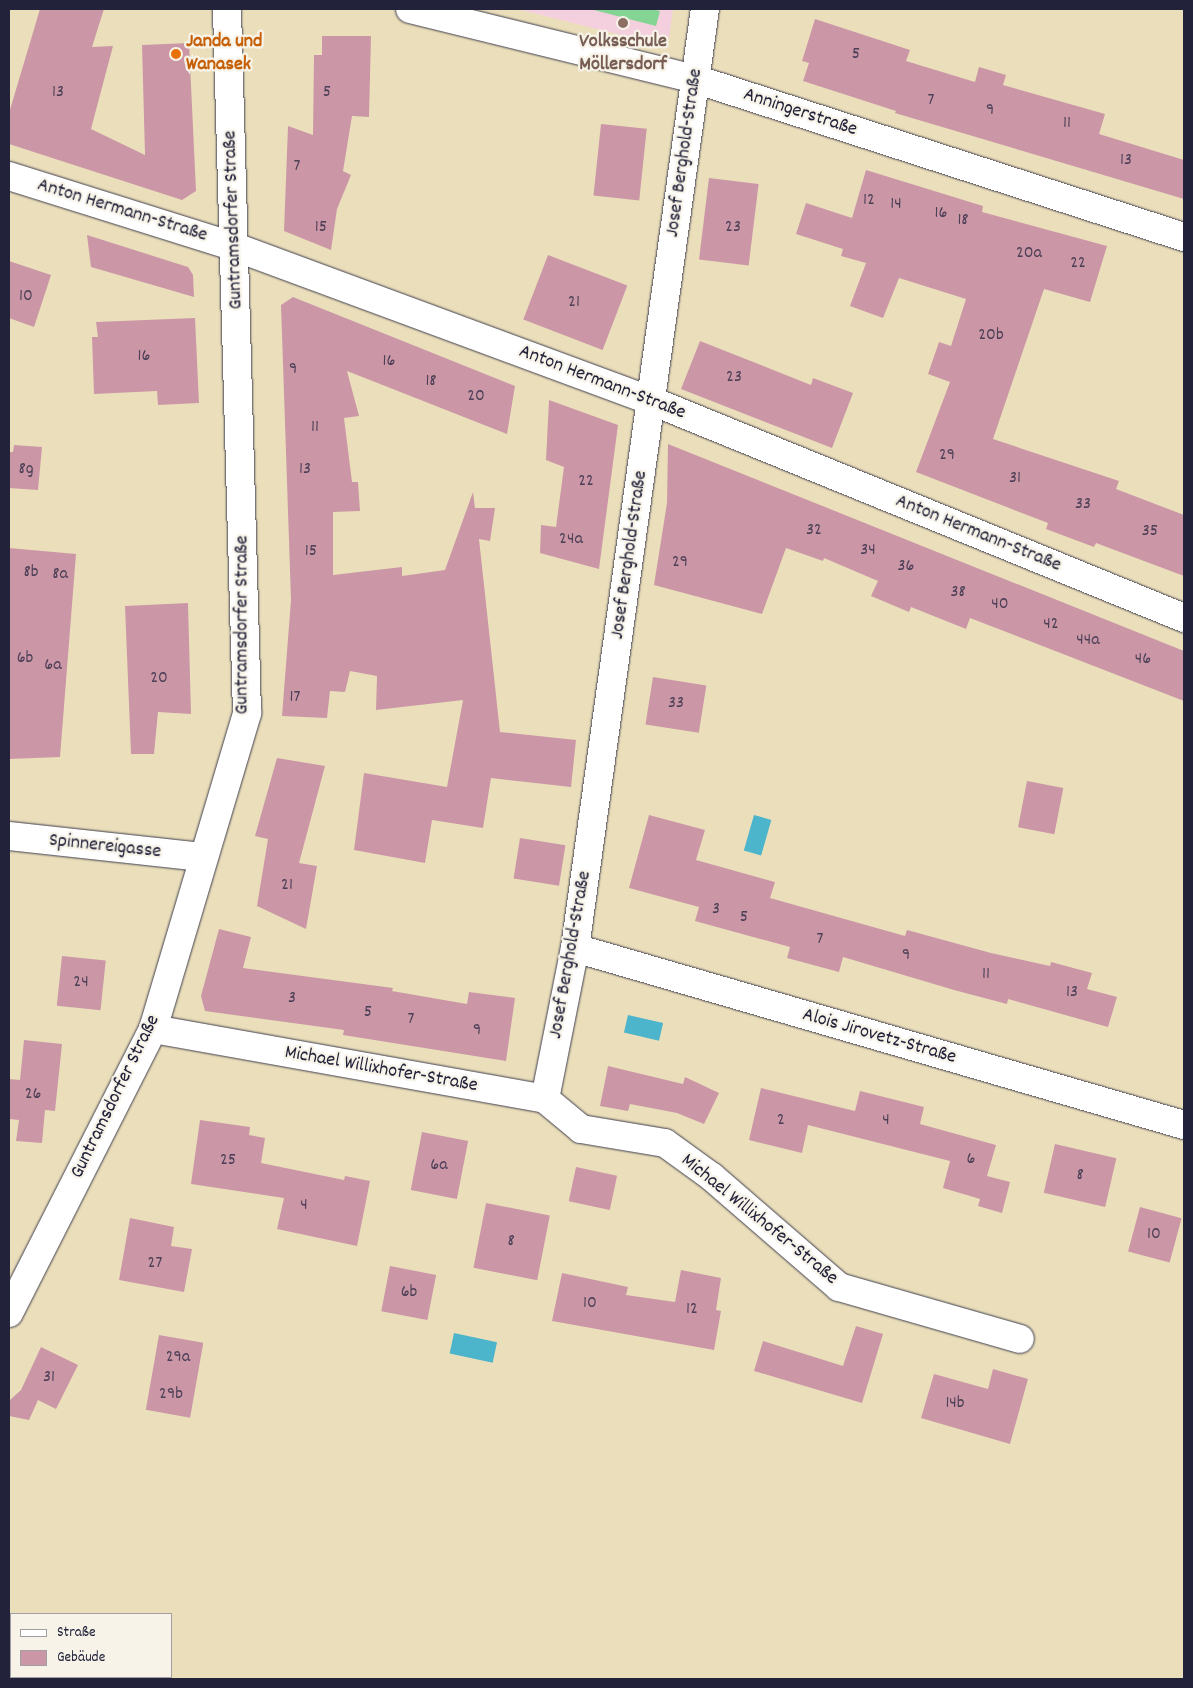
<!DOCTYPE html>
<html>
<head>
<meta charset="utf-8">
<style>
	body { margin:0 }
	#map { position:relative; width:1193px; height:1688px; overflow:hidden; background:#ebdfbb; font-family:Dekko,sans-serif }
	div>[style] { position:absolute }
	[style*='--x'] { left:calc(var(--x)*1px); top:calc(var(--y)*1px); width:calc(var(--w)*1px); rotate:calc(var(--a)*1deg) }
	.built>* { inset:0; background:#f4cfdd }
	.green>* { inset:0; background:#84d494 }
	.water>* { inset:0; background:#4cb5cb; transform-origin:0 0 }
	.building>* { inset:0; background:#cb97a7; transform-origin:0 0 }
	.roads { filter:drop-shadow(0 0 1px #403e4e) drop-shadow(0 0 1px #403e4e) }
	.street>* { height:28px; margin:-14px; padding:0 14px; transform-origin:14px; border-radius:14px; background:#fff }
	.dots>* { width:14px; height:14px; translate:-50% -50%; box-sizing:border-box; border:2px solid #f7f3e8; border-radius:50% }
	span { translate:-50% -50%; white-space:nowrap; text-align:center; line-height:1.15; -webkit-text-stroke:4.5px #f7f3e8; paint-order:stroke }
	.number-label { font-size:18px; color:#4c3f56 }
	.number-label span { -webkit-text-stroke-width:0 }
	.food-label { font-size:20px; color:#c56008; font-weight:700 }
	.left { translate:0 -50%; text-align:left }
	.education-label { font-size:20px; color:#785e54; font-weight:700 }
	.street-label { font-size:20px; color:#22223b }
	.frame { position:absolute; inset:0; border:10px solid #22223b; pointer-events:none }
	.legend { position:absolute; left:10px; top:1613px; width:162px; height:65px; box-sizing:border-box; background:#f7f3e8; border:1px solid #a29fa3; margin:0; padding:6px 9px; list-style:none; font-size:15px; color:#22223b }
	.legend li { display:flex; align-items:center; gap:10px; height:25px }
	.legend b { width:25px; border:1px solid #a29fa3 }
</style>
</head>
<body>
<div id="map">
	<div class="built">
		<i style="clip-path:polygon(517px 9px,673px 9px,669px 38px,657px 44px)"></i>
	</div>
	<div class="green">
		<i style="clip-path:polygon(590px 9px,652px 9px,660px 11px,656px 26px)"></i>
	</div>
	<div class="water">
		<i style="left:754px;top:815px;width:18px;height:37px;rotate:16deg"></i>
		<i style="left:628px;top:1015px;width:36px;height:18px;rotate:13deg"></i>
		<i style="left:454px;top:1333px;width:44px;height:21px;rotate:12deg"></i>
	</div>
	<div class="building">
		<i style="clip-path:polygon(40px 9px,104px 9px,92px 47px,113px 46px,91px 129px,145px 155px,142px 45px,189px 43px,196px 191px,182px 200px,9px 144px,9px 113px)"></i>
		<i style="clip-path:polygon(815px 19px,910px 50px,906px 61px,975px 82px,979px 67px,1006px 75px,1003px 85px,1105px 114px,1099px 134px,1184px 160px,1184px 199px,895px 113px,896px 111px,803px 81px,809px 63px,802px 61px)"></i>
		<i style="clip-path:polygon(322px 36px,371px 36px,369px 117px,352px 116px,343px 171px,351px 175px,337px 209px,331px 250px,284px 231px,288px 126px,313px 135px,314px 55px,322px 55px)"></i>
		<i style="left:601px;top:124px;width:46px;height:72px;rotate:6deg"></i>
		<i style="clip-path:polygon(866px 170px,983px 206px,982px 212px,1107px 246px,1090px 302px,1044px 289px,993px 439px,1119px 481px,1116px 489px,1184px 515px,1184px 576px,1096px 543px,1094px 547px,1046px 529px,1048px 523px,916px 472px,950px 382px,928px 374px,939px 342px,951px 346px,966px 299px,899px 278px,883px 318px,850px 306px,866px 263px,841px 256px,843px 249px,796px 234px,806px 203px,852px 218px)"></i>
		<i style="left:709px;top:178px;width:50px;height:82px;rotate:7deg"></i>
		<i style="clip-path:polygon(87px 235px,188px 267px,193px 275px,194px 297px,91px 267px)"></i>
		<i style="left:548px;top:255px;width:85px;height:69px;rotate:21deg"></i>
		<i style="clip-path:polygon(9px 261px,51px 275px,34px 327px,9px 318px)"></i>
		<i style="clip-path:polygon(293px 297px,515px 386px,507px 434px,347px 371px,359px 416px,344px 418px,352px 482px,358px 482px,360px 511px,333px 512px,333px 575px,402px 567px,402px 576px,445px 570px,473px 492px,475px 508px,495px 508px,490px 541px,479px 539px,500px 732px,576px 740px,571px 787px,491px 778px,483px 828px,432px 820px,425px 863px,354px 850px,364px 773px,447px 787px,463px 700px,376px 710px,377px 676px,350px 671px,345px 692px,330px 691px,327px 718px,282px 716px,291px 600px,281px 305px)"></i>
		<i style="clip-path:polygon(195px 318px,199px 403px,158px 405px,157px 391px,94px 394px,92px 337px,98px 337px,96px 322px)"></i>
		<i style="clip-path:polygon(700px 341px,811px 385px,813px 378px,853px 393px,832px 448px,681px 389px)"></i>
		<i style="clip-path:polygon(549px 400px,618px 425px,599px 569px,540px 553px,541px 525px,556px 527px,564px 467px,546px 460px)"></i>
		<i style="clip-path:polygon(668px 444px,1184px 651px,1184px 701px,970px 618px,966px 629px,911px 607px,909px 612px,871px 596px,878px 581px,824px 558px,823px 561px,786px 548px,762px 614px,654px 585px,667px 503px)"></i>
		<i style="clip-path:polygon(14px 445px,42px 447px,38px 490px,9px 488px,9px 452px,13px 452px)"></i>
		<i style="clip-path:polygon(9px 548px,76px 554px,60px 757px,9px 759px)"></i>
		<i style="clip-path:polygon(188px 603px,191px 714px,158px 712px,154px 754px,131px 754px,125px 606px)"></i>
		<i style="left:653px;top:677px;width:54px;height:48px;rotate:9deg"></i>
		<i style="clip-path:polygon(277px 758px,325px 766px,299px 863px,317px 866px,306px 929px,257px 906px,268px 839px,255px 836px)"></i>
		<i style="left:1027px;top:781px;width:37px;height:47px;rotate:11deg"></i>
		<i style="clip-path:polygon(649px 815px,705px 830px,696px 860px,775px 882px,770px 898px,905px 936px,907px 930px,991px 953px,1050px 966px,1051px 962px,1092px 973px,1087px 989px,1117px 997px,1108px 1027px,1008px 999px,1007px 1004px,954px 990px,843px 957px,839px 972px,787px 958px,790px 947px,695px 921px,699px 907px,629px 888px)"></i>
		<i style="left:520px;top:838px;width:46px;height:41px;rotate:9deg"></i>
		<i style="clip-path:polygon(219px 929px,251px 937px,243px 968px,393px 988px,392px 991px,467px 1004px,469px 992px,515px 998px,506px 1061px,343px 1035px,344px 1030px,205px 1011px,201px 996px)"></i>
		<i style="left:62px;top:956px;width:44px;height:50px;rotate:6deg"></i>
		<i style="clip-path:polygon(24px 1040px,62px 1044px,55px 1111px,45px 1110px,42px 1143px,16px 1141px,19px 1120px,9px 1119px,9px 1079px,20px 1080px)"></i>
		<i style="clip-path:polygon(608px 1066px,683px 1084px,685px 1077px,719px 1093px,704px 1124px,677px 1113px,630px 1104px,628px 1111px,600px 1106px)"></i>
		<i style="clip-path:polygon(761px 1088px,855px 1111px,860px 1091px,924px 1107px,920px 1124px,996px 1145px,987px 1176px,1010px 1182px,1002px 1213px,978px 1206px,980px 1199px,943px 1188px,950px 1161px,808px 1125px,802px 1153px,749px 1140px)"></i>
		<i style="clip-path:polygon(200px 1120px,250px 1127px,249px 1135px,265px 1138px,261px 1163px,344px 1180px,345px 1176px,370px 1181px,357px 1246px,277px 1229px,284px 1198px,191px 1184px)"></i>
		<i style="left:422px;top:1132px;width:47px;height:59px;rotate:11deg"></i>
		<i style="left:1055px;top:1144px;width:63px;height:50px;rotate:13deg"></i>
		<i style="left:576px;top:1167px;width:42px;height:35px;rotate:12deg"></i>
		<i style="left:486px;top:1203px;width:65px;height:66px;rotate:11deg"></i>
		<i style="left:1140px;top:1207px;width:43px;height:46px;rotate:15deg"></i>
		<i style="clip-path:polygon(130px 1218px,174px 1227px,171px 1246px,192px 1249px,184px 1292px,119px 1280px)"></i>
		<i style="left:390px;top:1266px;width:47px;height:46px;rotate:11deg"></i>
		<i style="clip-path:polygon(681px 1270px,721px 1278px,716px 1310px,721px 1311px,714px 1350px,552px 1321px,562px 1273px,628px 1287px,626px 1295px,675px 1302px)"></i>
		<i style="clip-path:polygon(856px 1326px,883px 1334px,862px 1403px,754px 1371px,763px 1341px,843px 1366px)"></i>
		<i style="left:159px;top:1335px;width:45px;height:76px;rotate:10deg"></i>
		<i style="clip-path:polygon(41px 1347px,78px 1365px,56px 1409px,38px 1400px,29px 1420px,9px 1416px,9px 1401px,21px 1390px)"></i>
		<i style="clip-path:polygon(993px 1369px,1028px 1379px,1010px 1444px,921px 1418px,934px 1374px,988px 1389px)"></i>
	</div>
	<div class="roads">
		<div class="street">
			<i style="--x:410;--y:9;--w:293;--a:13.8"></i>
			<i style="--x:695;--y:79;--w:514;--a:17.91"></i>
			<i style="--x:9;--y:176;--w:237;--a:17.4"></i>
			<i style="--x:235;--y:247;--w:445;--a:20.3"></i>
			<i style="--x:652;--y:401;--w:575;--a:22.19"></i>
			<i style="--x:9;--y:836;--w:194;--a:6.2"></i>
			<i style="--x:575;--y:948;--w:634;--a:16.21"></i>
			<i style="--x:153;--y:1029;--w:398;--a:10.1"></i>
			<i style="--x:545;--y:1099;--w:47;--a:39.8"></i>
			<i style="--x:581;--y:1129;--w:85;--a:9.5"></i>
			<i style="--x:665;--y:1143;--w:58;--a:35.9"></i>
			<i style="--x:712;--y:1177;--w:168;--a:40.9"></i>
			<i style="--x:839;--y:1287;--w:188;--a:16"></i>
			<i style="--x:545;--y:1099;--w:154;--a:-78.8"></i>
			<i style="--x:575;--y:948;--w:948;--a:-82.12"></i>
			<i style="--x:9;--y:1313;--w:318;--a:-63.1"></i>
			<i style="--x:153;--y:1029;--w:330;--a:-73.4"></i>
			<i style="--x:247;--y:713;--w:704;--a:-91.63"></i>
		</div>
	</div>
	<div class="dots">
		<i style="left:623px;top:23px;background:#8d6e63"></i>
		<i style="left:176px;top:54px;background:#e8710a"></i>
	</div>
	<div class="number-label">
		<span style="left:856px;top:55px">5</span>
		<span style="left:58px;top:93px">13</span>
		<span style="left:327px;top:93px">5</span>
		<span style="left:931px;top:101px">7</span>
		<span style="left:990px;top:111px">9</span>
		<span style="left:1067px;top:124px">11</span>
		<span style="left:1126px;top:161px">13</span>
		<span style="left:297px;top:167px">7</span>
		<span style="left:869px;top:201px">12</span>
		<span style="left:896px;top:205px">14</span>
		<span style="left:941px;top:214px">16</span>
		<span style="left:963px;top:221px">18</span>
		<span style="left:321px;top:228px">15</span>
		<span style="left:733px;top:228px">23</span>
		<span style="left:1029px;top:254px">20a</span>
		<span style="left:1078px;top:264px">22</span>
		<span style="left:26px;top:297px">10</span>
		<span style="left:574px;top:303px">21</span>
		<span style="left:991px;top:336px">20b</span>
		<span style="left:144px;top:357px">16</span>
		<span style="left:389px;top:362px">16</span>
		<span style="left:293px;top:370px">9</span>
		<span style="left:734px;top:378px">23</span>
		<span style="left:431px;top:382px">18</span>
		<span style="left:476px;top:397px">20</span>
		<span style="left:315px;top:428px">11</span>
		<span style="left:947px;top:456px">29</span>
		<span style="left:26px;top:470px">8g</span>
		<span style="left:305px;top:470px">13</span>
		<span style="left:1015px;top:479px">31</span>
		<span style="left:586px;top:482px">22</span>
		<span style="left:1083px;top:505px">33</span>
		<span style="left:814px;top:531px">32</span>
		<span style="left:1150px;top:532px">35</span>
		<span style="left:571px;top:540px">24a</span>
		<span style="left:868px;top:551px">34</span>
		<span style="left:311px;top:552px">15</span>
		<span style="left:680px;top:563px">29</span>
		<span style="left:906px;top:567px">36</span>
		<span style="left:31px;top:573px">8b</span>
		<span style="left:60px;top:575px">8a</span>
		<span style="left:958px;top:593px">38</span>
		<span style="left:1000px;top:605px">40</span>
		<span style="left:1051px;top:625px">42</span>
		<span style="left:1088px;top:641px">44a</span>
		<span style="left:25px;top:659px">6b</span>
		<span style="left:1143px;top:660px">46</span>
		<span style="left:53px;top:666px">6a</span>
		<span style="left:159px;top:679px">20</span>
		<span style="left:295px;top:698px">17</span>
		<span style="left:676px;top:704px">33</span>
		<span style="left:287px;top:886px">21</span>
		<span style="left:716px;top:910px">3</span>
		<span style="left:744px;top:918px">5</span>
		<span style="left:820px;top:940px">7</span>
		<span style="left:906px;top:956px">9</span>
		<span style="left:986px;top:975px">11</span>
		<span style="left:81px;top:983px">24</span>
		<span style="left:1072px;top:993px">13</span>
		<span style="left:292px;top:999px">3</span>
		<span style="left:368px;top:1013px">5</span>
		<span style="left:411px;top:1020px">7</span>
		<span style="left:477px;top:1031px">9</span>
		<span style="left:33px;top:1095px">26</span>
		<span style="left:781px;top:1121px">2</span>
		<span style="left:886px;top:1121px">4</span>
		<span style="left:971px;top:1160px">6</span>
		<span style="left:228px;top:1161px">25</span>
		<span style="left:439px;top:1166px">6a</span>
		<span style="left:1080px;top:1176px">8</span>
		<span style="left:304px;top:1206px">4</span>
		<span style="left:1154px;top:1235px">10</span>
		<span style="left:511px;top:1242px">8</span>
		<span style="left:155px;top:1264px">27</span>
		<span style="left:409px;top:1293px">6b</span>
		<span style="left:590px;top:1304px">10</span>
		<span style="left:692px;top:1310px">12</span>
		<span style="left:178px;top:1358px">29a</span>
		<span style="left:49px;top:1378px">31</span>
		<span style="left:171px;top:1395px">29b</span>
		<span style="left:955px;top:1404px">14b</span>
	</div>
	<div class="food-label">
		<span class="left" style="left:186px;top:54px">Janda und<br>Wanasek</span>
	</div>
	<div class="education-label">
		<span style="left:623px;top:54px">Volksschule<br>Möllersdorf</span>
	</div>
	<div class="street-label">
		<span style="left:800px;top:113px;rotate:18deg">Anningerstraße</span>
		<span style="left:685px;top:153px;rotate:-82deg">Josef Berghold-Straße</span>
		<span style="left:122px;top:211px;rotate:17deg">Anton Hermann-Straße</span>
		<span style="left:234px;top:220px;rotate:-92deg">Guntramsdorfer Straße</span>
		<span style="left:602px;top:383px;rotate:21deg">Anton Hermann-Straße</span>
		<span style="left:978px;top:534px;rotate:22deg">Anton Hermann-Straße</span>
		<span style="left:630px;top:555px;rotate:-82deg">Josef Berghold-Straße</span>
		<span style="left:243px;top:625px;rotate:-90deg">Guntramsdorfer Straße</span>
		<span style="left:105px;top:847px;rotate:6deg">Spinnereigasse</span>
		<span style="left:571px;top:955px;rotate:-80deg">Josef Berghold-Straße</span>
		<span style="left:879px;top:1037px;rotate:16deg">Alois Jirovetz-Straße</span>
		<span style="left:381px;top:1070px;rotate:10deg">Michael Willixhofer-Straße</span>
		<span style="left:116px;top:1097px;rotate:-64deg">Guntramsdorfer Straße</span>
		<span style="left:759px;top:1220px;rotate:39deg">Michael Willixhofer-Straße</span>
	</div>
	<div class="frame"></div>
	<ul class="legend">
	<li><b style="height:6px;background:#fff"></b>Straße</li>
	<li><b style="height:14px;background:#cb97a7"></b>Gebäude</li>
	</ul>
</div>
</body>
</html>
